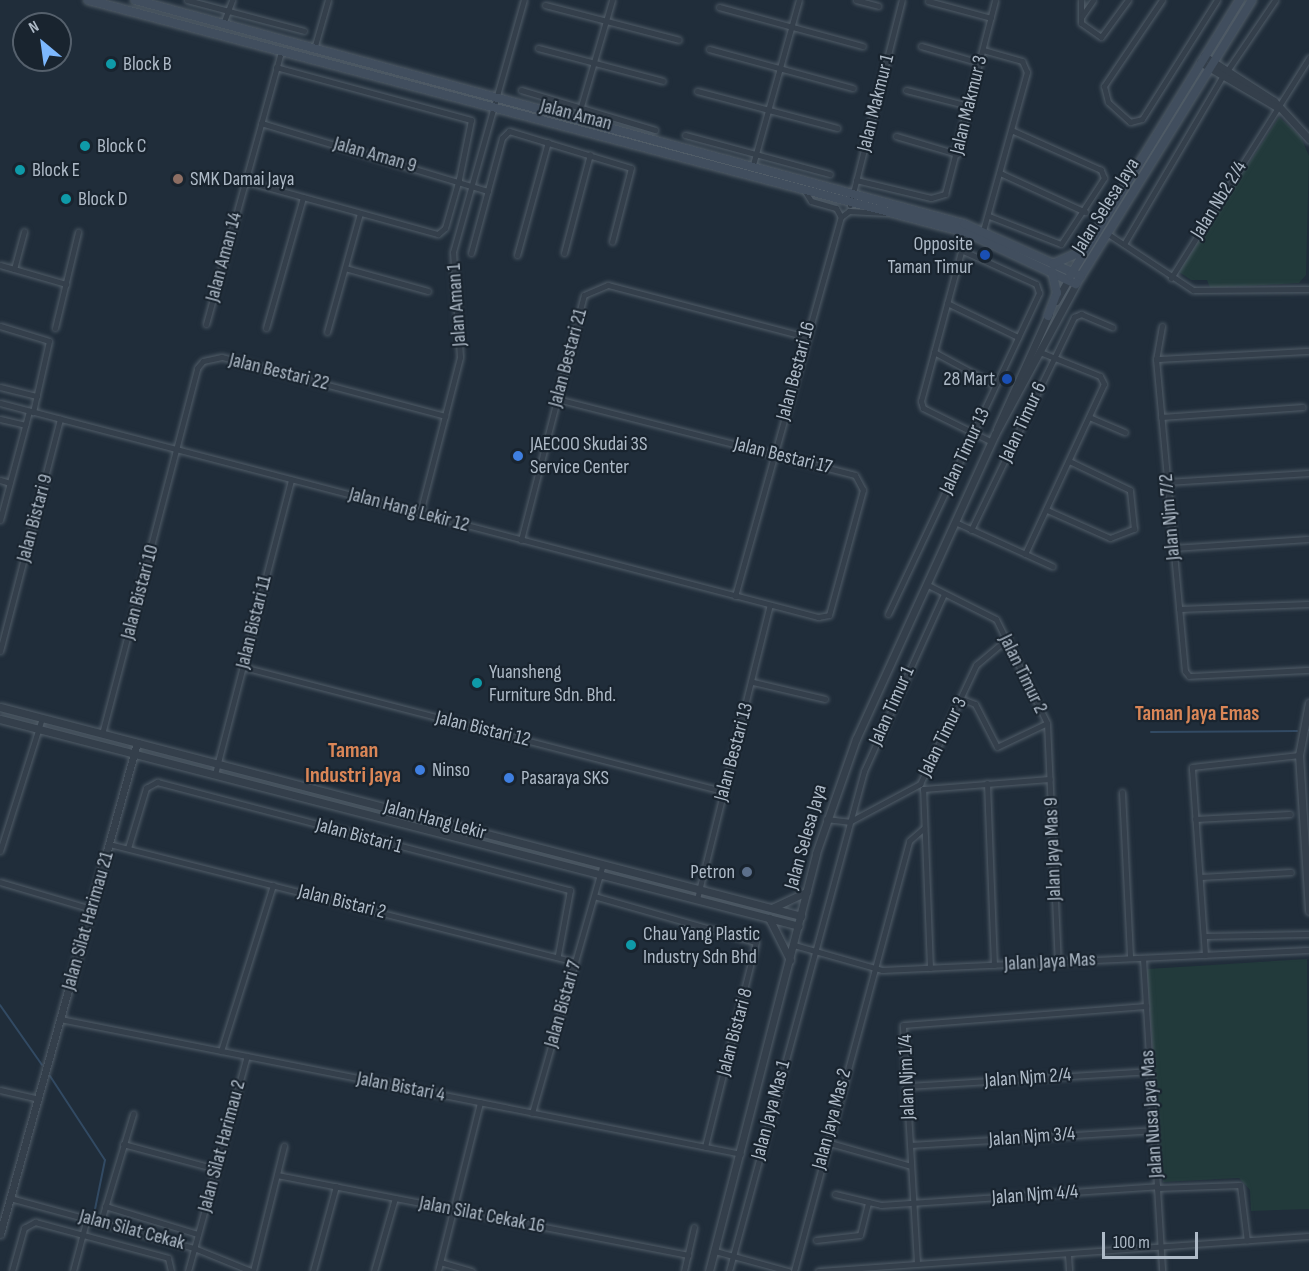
<!DOCTYPE html>
<html>
<head>
<meta charset="utf-8">
<style>
	body { margin:0 }
	#map { position:relative; width:1309px; height:1271px; overflow:hidden; background:#202d3a; font-family:"Sofia Sans Condensed",sans-serif }
	div>[style] { position:absolute }
	[style*='--x'] { left:calc(var(--x)*1px); top:calc(var(--y)*1px); width:calc(var(--w)*1px); rotate:calc(var(--a)*1deg) }
	.green>* { inset:0; background:#223a3b }
	.stream>* { height:2px; margin:-1px; padding:0 1px; transform-origin:1px; border-radius:1px; background:#324a63 }
	.roads { filter:drop-shadow(0 0 2px #515d68) drop-shadow(0 0 2px #515d68) }
	.minor>* { height:5px; margin:-2.5px; padding:0 2.5px; transform-origin:2.5px; border-radius:2.5px; background:#343f4b }
	.tertiary>* { height:7px; margin:-3.5px; padding:0 3.5px; transform-origin:3.5px; border-radius:3.5px; background:#343f4b }
	.secondary>* { height:8px; margin:-4px; padding:0 4px; transform-origin:4px; border-radius:4px; background:#414e5e }
	.dots>* { width:16px; height:16px; translate:-50% -50%; box-sizing:border-box; border:3px solid #19242f; border-radius:50% }
	span { translate:-50% -50%; white-space:nowrap; text-align:center; line-height:1.15; -webkit-text-stroke:4.5px #19242f; paint-order:stroke }
	.poi-label { font-size:20px; color:#aebac7 }
	.left { translate:0 -50%; text-align:left }
	.right { translate:-100% -50%; text-align:right }
	.street-label { font-size:20px; color:#aebac7 }
	.neighbourhood-label { font-size:21px; color:#da8657; font-weight:700 }
	.quarter-label { font-size:22px; color:#da8657; font-weight:700 }
	.north { position:absolute; left:12px; top:12px; width:60px; height:60px; box-sizing:border-box; background:#19242f; border:2px solid #55606c; border-radius:50%; rotate:331deg; font-size:16px; font-weight:700; line-height:24px; text-align:center; color:#aebac7 }
	.north::after { content:''; display:block; margin:auto; width:21px; height:27px; background:#7db8fe; clip-path:polygon(50% 0,100% 100%,50% 72%,0 100%) }
	.scale { position:absolute; left:1102px; top:1232px; width:96px; height:27px; box-sizing:border-box; border:3px solid #aebac7; border-top:0; padding-left:8px; font-size:18px; line-height:21px; white-space:nowrap; color:#aebac7; -webkit-text-stroke:4px #19242f; paint-order:stroke }
</style>
</head>
<body>
<div id="map">
	<div class="green">
		<i style="clip-path:polygon(1279px 117px,1301px 137px,1309px 156px,1306px 275px,1299px 283px,1210px 288px,1207px 280px,1191px 280px,1179px 272px)"></i>
		<i style="clip-path:polygon(1307px 959px,1309px 1209px,1251px 1211px,1250px 1190px,1239px 1178px,1163px 1182px,1147px 969px)"></i>
	</div>
	<div class="stream">
		<i style="--x:1308;--y:730;--w:1;--a:0"></i>
		<i style="--x:1151;--y:732;--w:146;--a:-0.4"></i>
		<i style="--x:0;--y:1005;--w:73;--a:55"></i>
		<i style="--x:50;--y:1076;--w:100;--a:56.8"></i>
		<i style="--x:105;--y:1160;--w:50;--a:101.5"></i>
	</div>
	<div class="roads">
		<div class="minor">
			<i style="--x:187;--y:0;--w:121;--a:14.8"></i>
			<i style="--x:856;--y:0;--w:23;--a:15"></i>
			<i style="--x:1081;--y:0;--w:23;--a:90"></i>
			<i style="--x:1081;--y:23;--w:24;--a:35"></i>
			<i style="--x:1101;--y:37;--w:46;--a:-53.9"></i>
			<i style="--x:1162;--y:0;--w:104;--a:124"></i>
			<i style="--x:1104;--y:86;--w:16;--a:76"></i>
			<i style="--x:1108;--y:102;--w:30;--a:42"></i>
			<i style="--x:1130;--y:122;--w:12;--a:-14"></i>
			<i style="--x:1142;--y:119;--w:141;--a:-57.8"></i>
			<i style="--x:928;--y:1;--w:65;--a:15.1"></i>
			<i style="--x:545;--y:5;--w:138;--a:14.6"></i>
			<i style="--x:719;--y:7;--w:149;--a:15.2"></i>
			<i style="--x:1082;--y:16;--w:19;--a:-55"></i>
			<i style="--x:223;--y:24;--w:26;--a:-69"></i>
			<i style="--x:921;--y:46;--w:61;--a:16.1"></i>
			<i style="--x:538;--y:48;--w:129;--a:14.8"></i>
			<i style="--x:314;--y:49;--w:51;--a:-74.1"></i>
			<i style="--x:709;--y:49;--w:149;--a:15.2"></i>
			<i style="--x:983;--y:50;--w:41;--a:15.8"></i>
			<i style="--x:1022;--y:61;--w:12;--a:66"></i>
			<i style="--x:1027;--y:72;--w:165;--a:105.5"></i>
			<i style="--x:1227;--y:71;--w:86;--a:-55.9"></i>
			<i style="--x:521;--y:90;--w:140;--a:16.6"></i>
			<i style="--x:906;--y:90;--w:65;--a:14.3"></i>
			<i style="--x:697;--y:91;--w:145;--a:14.8"></i>
			<i style="--x:577;--y:120;--w:125;--a:-73.7"></i>
			<i style="--x:261;--y:123;--w:237;--a:16.7"></i>
			<i style="--x:685;--y:135;--w:150;--a:15.1"></i>
			<i style="--x:896;--y:136;--w:64;--a:16.4"></i>
			<i style="--x:752;--y:168;--w:174;--a:-74.4"></i>
			<i style="--x:1000;--y:173;--w:94;--a:24.6"></i>
			<i style="--x:856;--y:180;--w:77;--a:13.5"></i>
			<i style="--x:931;--y:198;--w:15;--a:-16"></i>
			<i style="--x:945;--y:194;--w:200;--a:-75.5"></i>
			<i style="--x:245;--y:181;--w:200;--a:15.4"></i>
			<i style="--x:438;--y:234;--w:9;--a:-41"></i>
			<i style="--x:445;--y:228;--w:51;--a:-74.1"></i>
			<i style="--x:459;--y:179;--w:60;--a:-78.5"></i>
			<i style="--x:471;--y:120;--w:202;--a:-164.8"></i>
			<i style="--x:806;--y:193;--w:9;--a:58"></i>
			<i style="--x:811;--y:201;--w:26;--a:16"></i>
			<i style="--x:836;--y:208;--w:10;--a:61"></i>
			<i style="--x:850;--y:205;--w:211;--a:-75.8"></i>
			<i style="--x:989;--y:216;--w:77;--a:21.3"></i>
			<i style="--x:1061;--y:244;--w:79;--a:-56.9"></i>
			<i style="--x:1104;--y:178;--w:9;--a:-111"></i>
			<i style="--x:1101;--y:170;--w:98;--a:-156"></i>
			<i style="--x:841;--y:217;--w:10;--a:-37"></i>
			<i style="--x:849;--y:211;--w:37;--a:3"></i>
			<i style="--x:966;--y:233;--w:174;--a:105"></i>
			<i style="--x:921;--y:401;--w:7;--a:74"></i>
			<i style="--x:923;--y:408;--w:77;--a:26.2"></i>
			<i style="--x:1108;--y:234;--w:102;--a:33.4"></i>
			<i style="--x:1193;--y:290;--w:116;--a:-0.5"></i>
			<i style="--x:1124;--y:244;--w:194;--a:-59.6"></i>
			<i style="--x:471;--y:253;--w:119;--a:-74.9"></i>
			<i style="--x:502;--y:138;--w:10;--a:-45"></i>
			<i style="--x:509;--y:131;--w:127;--a:16.9"></i>
			<i style="--x:631;--y:168;--w:76;--a:104.4"></i>
			<i style="--x:564;--y:253;--w:102;--a:-75.3"></i>
			<i style="--x:517;--y:255;--w:117;--a:-74.7"></i>
			<i style="--x:0;--y:265;--w:69;--a:16.1"></i>
			<i style="--x:345;--y:268;--w:86;--a:15.5"></i>
			<i style="--x:14;--y:269;--w:39;--a:-75"></i>
			<i style="--x:1171;--y:278;--w:260;--a:-57.9"></i>
			<i style="--x:947;--y:303;--w:79;--a:25.6"></i>
			<i style="--x:206;--y:324;--w:282;--a:-74.6"></i>
			<i style="--x:0;--y:326;--w:51;--a:17"></i>
			<i style="--x:49;--y:341;--w:73;--a:102.7"></i>
			<i style="--x:1162;--y:326;--w:34;--a:100"></i>
			<i style="--x:1156;--y:359;--w:313;--a:84.7"></i>
			<i style="--x:1185;--y:671;--w:6;--a:51"></i>
			<i style="--x:1189;--y:676;--w:120;--a:-2.9"></i>
			<i style="--x:55;--y:328;--w:99;--a:-76.5"></i>
			<i style="--x:266;--y:328;--w:136;--a:-74.2"></i>
			<i style="--x:327;--y:332;--w:123;--a:-74.5"></i>
			<i style="--x:934;--y:352;--w:69;--a:28.4"></i>
			<i style="--x:1156;--y:359;--w:153;--a:-3"></i>
			<i style="--x:0;--y:387;--w:38;--a:14"></i>
			<i style="--x:0;--y:403;--w:846;--a:14.66"></i>
			<i style="--x:818;--y:617;--w:11;--a:-10"></i>
			<i style="--x:829;--y:615;--w:130;--a:-74.8"></i>
			<i style="--x:863;--y:490;--w:17;--a:-118"></i>
			<i style="--x:855;--y:475;--w:308;--a:-165.7"></i>
			<i style="--x:1089;--y:417;--w:39;--a:23"></i>
			<i style="--x:1161;--y:417;--w:142;--a:-4"></i>
			<i style="--x:0;--y:419;--w:26;--a:13"></i>
			<i style="--x:0;--y:480;--w:10;--a:17"></i>
			<i style="--x:1167;--y:482;--w:142;--a:-3.6"></i>
			<i style="--x:1047;--y:510;--w:69;--a:24"></i>
			<i style="--x:1110;--y:538;--w:26;--a:-21"></i>
			<i style="--x:1134;--y:529;--w:39;--a:-96"></i>
			<i style="--x:1130;--y:490;--w:68;--a:-154.6"></i>
			<i style="--x:420;--y:513;--w:161;--a:-75.6"></i>
			<i style="--x:460;--y:357;--w:105;--a:-93.8"></i>
			<i style="--x:453;--y:252;--w:262;--a:-74.3"></i>
			<i style="--x:0;--y:520;--w:113;--a:-75.1"></i>
			<i style="--x:955;--y:522;--w:107;--a:24.4"></i>
			<i style="--x:971;--y:530;--w:237;--a:-64.2"></i>
			<i style="--x:1074;--y:317;--w:8;--a:-23"></i>
			<i style="--x:1081;--y:314;--w:34;--a:23"></i>
			<i style="--x:521;--y:540;--w:253;--a:-75.6"></i>
			<i style="--x:584;--y:295;--w:26;--a:-23"></i>
			<i style="--x:608;--y:285;--w:205;--a:14.7"></i>
			<i style="--x:1173;--y:548;--w:135;--a:-3.8"></i>
			<i style="--x:1025;--y:554;--w:187;--a:-65.1"></i>
			<i style="--x:1104;--y:384;--w:9;--a:-117"></i>
			<i style="--x:1100;--y:376;--w:65;--a:-158.2"></i>
			<i style="--x:926;--y:584;--w:78;--a:26.6"></i>
			<i style="--x:996;--y:619;--w:116;--a:63.9"></i>
			<i style="--x:1047;--y:723;--w:239;--a:87.4"></i>
			<i style="--x:735;--y:596;--w:394;--a:-74.4"></i>
			<i style="--x:1179;--y:609;--w:130;--a:-2.2"></i>
			<i style="--x:888;--y:614;--w:355;--a:-64.8"></i>
			<i style="--x:1039;--y:293;--w:9;--a:-108"></i>
			<i style="--x:1036;--y:284;--w:82;--a:-155.6"></i>
			<i style="--x:0;--y:651;--w:240;--a:-75.5"></i>
			<i style="--x:243;--y:667;--w:497;--a:14.5"></i>
			<i style="--x:753;--y:682;--w:74;--a:13.3"></i>
			<i style="--x:962;--y:699;--w:14;--a:21"></i>
			<i style="--x:975;--y:704;--w:48;--a:62.9"></i>
			<i style="--x:997;--y:747;--w:55;--a:-25.6"></i>
			<i style="--x:102;--y:734;--w:378;--a:-75.4"></i>
			<i style="--x:197;--y:368;--w:9;--a:-49"></i>
			<i style="--x:203;--y:361;--w:19;--a:-12"></i>
			<i style="--x:222;--y:357;--w:231;--a:14.8"></i>
			<i style="--x:215;--y:774;--w:304;--a:-75.5"></i>
			<i style="--x:987;--y:783;--w:182;--a:87.8"></i>
			<i style="--x:1122;--y:792;--w:166;--a:87.2"></i>
			<i style="--x:826;--y:819;--w:23;--a:7"></i>
			<i style="--x:849;--y:822;--w:81;--a:-28.2"></i>
			<i style="--x:920;--y:784;--w:132;--a:-64.8"></i>
			<i style="--x:976;--y:665;--w:42;--a:-40.2"></i>
			<i style="--x:1195;--y:819;--w:95;--a:-3"></i>
			<i style="--x:109;--y:844;--w:481;--a:14.2"></i>
			<i style="--x:128;--y:848;--w:63;--a:-73.3"></i>
			<i style="--x:146;--y:788;--w:13;--a:-29"></i>
			<i style="--x:157;--y:782;--w:427;--a:14.7"></i>
			<i style="--x:570;--y:890;--w:66;--a:100.5"></i>
			<i style="--x:0;--y:851;--w:139;--a:-72.5"></i>
			<i style="--x:1200;--y:877;--w:91;--a:-3.1"></i>
			<i style="--x:0;--y:882;--w:95;--a:16.5"></i>
			<i style="--x:594;--y:896;--w:168;--a:15.9"></i>
			<i style="--x:756;--y:942;--w:211;--a:104"></i>
			<i style="--x:697;--y:899;--w:303;--a:-76.1"></i>
			<i style="--x:1204;--y:936;--w:105;--a:-1.1"></i>
			<i style="--x:794;--y:945;--w:91;--a:15.9"></i>
			<i style="--x:882;--y:970;--w:427;--a:-2.7"></i>
			<i style="--x:1205;--y:955;--w:188;--a:-94"></i>
			<i style="--x:1192;--y:767;--w:108;--a:-6.4"></i>
			<i style="--x:1143;--y:958;--w:314;--a:86.5"></i>
			<i style="--x:930;--y:968;--w:179;--a:-92.2"></i>
			<i style="--x:923;--y:789;--w:127;--a:-4.5"></i>
			<i style="--x:60;--y:1019;--w:694;--a:11.21"></i>
			<i style="--x:221;--y:1051;--w:174;--a:-72.6"></i>
			<i style="--x:906;--y:1086;--w:244;--a:-3.5"></i>
			<i style="--x:0;--y:1090;--w:39;--a:13"></i>
			<i style="--x:532;--y:1113;--w:259;--a:-74.1"></i>
			<i style="--x:826;--y:1142;--w:88;--a:15.8"></i>
			<i style="--x:123;--y:1144;--w:96;--a:15"></i>
			<i style="--x:910;--y:1145;--w:243;--a:-3.5"></i>
			<i style="--x:277;--y:1175;--w:419;--a:11"></i>
			<i style="--x:1157;--y:1188;--w:83;--a:-2.1"></i>
			<i style="--x:1240;--y:1185;--w:56;--a:82.9"></i>
			<i style="--x:835;--y:1194;--w:47;--a:13.4"></i>
			<i style="--x:881;--y:1205;--w:277;--a:-3.9"></i>
			<i style="--x:10;--y:1198;--w:191;--a:15.2"></i>
			<i style="--x:194;--y:1248;--w:61;--a:22"></i>
			<i style="--x:105;--y:1206;--w:97;--a:16.8"></i>
			<i style="--x:101;--y:1221;--w:112;--a:-73.3"></i>
			<i style="--x:816;--y:1240;--w:44;--a:-6.5"></i>
			<i style="--x:860;--y:1235;--w:34;--a:-76"></i>
			<i style="--x:715;--y:1251;--w:76;--a:15.3"></i>
			<i style="--x:1068;--y:1255;--w:16;--a:86"></i>
			<i style="--x:440;--y:1262;--w:33;--a:16"></i>
			<i style="--x:917;--y:1263;--w:238;--a:-93.4"></i>
			<i style="--x:903;--y:1025;--w:244;--a:-4.5"></i>
			<i style="--x:12;--y:1271;--w:45;--a:-74.4"></i>
			<i style="--x:24;--y:1228;--w:13;--a:-29"></i>
			<i style="--x:35;--y:1222;--w:138;--a:15.1"></i>
			<i style="--x:168;--y:1258;--w:13;--a:77"></i>
			<i style="--x:73;--y:1271;--w:55;--a:-75.2"></i>
			<i style="--x:188;--y:1271;--w:223;--a:-74.7"></i>
			<i style="--x:253;--y:1271;--w:129;--a:-76.1"></i>
			<i style="--x:313;--y:1271;--w:88;--a:-74.9"></i>
			<i style="--x:374;--y:1271;--w:76;--a:-74"></i>
			<i style="--x:438;--y:1271;--w:174;--a:-76"></i>
			<i style="--x:684;--y:1271;--w:45;--a:-77.2"></i>
			<i style="--x:729;--y:1271;--w:518;--a:-74.89"></i>
			<i style="--x:864;--y:771;--w:194;--a:-65.7"></i>
			<i style="--x:794;--y:1271;--w:445;--a:-75"></i>
			<i style="--x:909;--y:841;--w:20;--a:-41"></i>
			<i style="--x:818;--y:1271;--w:492;--a:-4.1"></i>
		</div>
		<div class="tertiary">
			<i style="--x:1204;--y:56;--w:83;--a:32.7"></i>
			<i style="--x:1274;--y:101;--w:52;--a:47.4"></i>
			<i style="--x:1200;--y:62;--w:89;--a:30.3"></i>
			<i style="--x:1056;--y:301;--w:24;--a:-60"></i>
			<i style="--x:997;--y:429;--w:126;--a:-65.7"></i>
			<i style="--x:1309;--y:703;--w:53;--a:100.9"></i>
			<i style="--x:1299;--y:755;--w:156;--a:86.3"></i>
			<i style="--x:0;--y:707;--w:828;--a:14.62"></i>
			<i style="--x:0;--y:719;--w:825;--a:14.52"></i>
			<i style="--x:772;--y:908;--w:38;--a:-25"></i>
			<i style="--x:769;--y:918;--w:47;--a:63.4"></i>
			<i style="--x:0;--y:1234;--w:510;--a:-74.41"></i>
			<i style="--x:709;--y:1271;--w:431;--a:-75.6"></i>
			<i style="--x:816;--y:853;--w:121;--a:-70.7"></i>
			<i style="--x:856;--y:739;--w:335;--a:-65.5"></i>
			<i style="--x:995;--y:434;--w:170;--a:-61.6"></i>
		</div>
		<div class="secondary">
			<i style="--x:88;--y:0;--w:910;--a:14.83"></i>
			<i style="--x:968;--y:233;--w:119;--a:25.3"></i>
			<i style="--x:1076;--y:284;--w:334;--a:-58.2"></i>
			<i style="--x:135;--y:0;--w:859;--a:15.12"></i>
			<i style="--x:964;--y:224;--w:128;--a:24"></i>
			<i style="--x:1053;--y:264;--w:32;--a:-24"></i>
			<i style="--x:1070;--y:276;--w:324;--a:-58.4"></i>
			<i style="--x:1048;--y:316;--w:25;--a:-69"></i>
			<i style="--x:1057;--y:293;--w:22;--a:-103"></i>
		</div>
	</div>
	<div class="dots">
		<i style="left:111px;top:64px;background:#0f9aa8"></i>
		<i style="left:85px;top:146px;background:#0f9aa8"></i>
		<i style="left:20px;top:170px;background:#0f9aa8"></i>
		<i style="left:178px;top:179px;background:#8d6e63"></i>
		<i style="left:66px;top:199px;background:#0f9aa8"></i>
		<i style="left:985px;top:255px;background:#1a4fb4"></i>
		<i style="left:1007px;top:379px;background:#1a4fb4"></i>
		<i style="left:518px;top:456px;background:#3f7fe0"></i>
		<i style="left:477px;top:683px;background:#0f9aa8"></i>
		<i style="left:420px;top:770px;background:#3f7fe0"></i>
		<i style="left:509px;top:778px;background:#3f7fe0"></i>
		<i style="left:747px;top:872px;background:#5c6f8a"></i>
		<i style="left:631px;top:945px;background:#0f9aa8"></i>
	</div>
	<div class="poi-label">
		<span class="left" style="left:123px;top:64px">Block B</span>
		<span class="left" style="left:97px;top:146px">Block C</span>
		<span class="left" style="left:32px;top:170px">Block E</span>
		<span class="left" style="left:190px;top:179px">SMK Damai Jaya</span>
		<span class="left" style="left:78px;top:199px">Block D</span>
		<span class="right" style="left:973px;top:256px">Opposite<br>Taman Timur</span>
		<span class="right" style="left:995px;top:379px">28 Mart</span>
		<span class="left" style="left:530px;top:456px">JAECOO Skudai 3S<br>Service Center</span>
		<span class="left" style="left:489px;top:684px">Yuansheng<br>Furniture Sdn. Bhd.</span>
		<span class="left" style="left:432px;top:770px">Ninso</span>
		<span class="left" style="left:521px;top:778px">Pasaraya SKS</span>
		<span class="right" style="left:735px;top:872px">Petron</span>
		<span class="left" style="left:643px;top:946px">Chau Yang Plastic<br>Industry Sdn Bhd</span>
	</div>
	<div class="street-label">
		<span style="left:876px;top:103px;rotate:-76deg">Jalan Makmur 1</span>
		<span style="left:969px;top:105px;rotate:-76deg">Jalan Makmur 3</span>
		<span style="left:576px;top:115px;rotate:15deg">Jalan Aman</span>
		<span style="left:375px;top:155px;rotate:16deg">Jalan Aman 9</span>
		<span style="left:1219px;top:200px;rotate:-58deg">Jalan Nb2 2/4</span>
		<span style="left:1106px;top:206px;rotate:-58deg">Jalan Selesa Jaya</span>
		<span style="left:224px;top:257px;rotate:-75deg">Jalan Aman 14</span>
		<span style="left:457px;top:305px;rotate:-94deg">Jalan Aman 1</span>
		<span style="left:568px;top:358px;rotate:-75deg">Jalan Bestari 21</span>
		<span style="left:796px;top:371px;rotate:-75deg">Jalan Bestari 16</span>
		<span style="left:279px;top:372px;rotate:14deg">Jalan Bestari 22</span>
		<span style="left:1023px;top:422px;rotate:-65deg">Jalan Timur 6</span>
		<span style="left:965px;top:451px;rotate:-65deg">Jalan Timur 13</span>
		<span style="left:783px;top:456px;rotate:14deg">Jalan Bestari 17</span>
		<span style="left:409px;top:510px;rotate:15deg">Jalan Hang Lekir 12</span>
		<span style="left:1170px;top:517px;rotate:-95deg">Jalan Njm 7/2</span>
		<span style="left:35px;top:518px;rotate:-75deg">Jalan Bistari 9</span>
		<span style="left:140px;top:592px;rotate:-75deg">Jalan Bistari 10</span>
		<span style="left:254px;top:622px;rotate:-76deg">Jalan Bistari 11</span>
		<span style="left:1023px;top:674px;rotate:64deg">Jalan Timur 2</span>
		<span style="left:892px;top:706px;rotate:-66deg">Jalan Timur 1</span>
		<span style="left:483px;top:729px;rotate:14deg">Jalan Bistari 12</span>
		<span style="left:943px;top:737px;rotate:-64deg">Jalan Timur 3</span>
		<span style="left:734px;top:752px;rotate:-75deg">Jalan Bestari 13</span>
		<span style="left:435px;top:820px;rotate:15deg">Jalan Hang Lekir</span>
		<span style="left:359px;top:836px;rotate:15deg">Jalan Bistari 1</span>
		<span style="left:806px;top:837px;rotate:-74deg">Jalan Selesa Jaya</span>
		<span style="left:1053px;top:849px;rotate:-92deg">Jalan Jaya Mas 9</span>
		<span style="left:342px;top:902px;rotate:14deg">Jalan Bistari 2</span>
		<span style="left:88px;top:921px;rotate:-74deg">Jalan Silat Harimau 21</span>
		<span style="left:1050px;top:962px;rotate:-3deg">Jalan Jaya Mas</span>
		<span style="left:563px;top:1004px;rotate:-74deg">Jalan Bistari 7</span>
		<span style="left:735px;top:1032px;rotate:-75deg">Jalan Bistari 8</span>
		<span style="left:907px;top:1077px;rotate:-92deg">Jalan Njm 1/4</span>
		<span style="left:1028px;top:1078px;rotate:-4deg">Jalan Njm 2/4</span>
		<span style="left:401px;top:1087px;rotate:11deg">Jalan Bistari 4</span>
		<span style="left:771px;top:1110px;rotate:-75deg">Jalan Jaya Mas 1</span>
		<span style="left:1152px;top:1114px;rotate:-94deg">Jalan Nusa Jaya Mas</span>
		<span style="left:832px;top:1119px;rotate:-75deg">Jalan Jaya Mas 2</span>
		<span style="left:1032px;top:1137px;rotate:-4deg">Jalan Njm 3/4</span>
		<span style="left:222px;top:1146px;rotate:-75deg">Jalan Silat Harimau 2</span>
		<span style="left:1035px;top:1195px;rotate:-4deg">Jalan Njm 4/4</span>
		<span style="left:482px;top:1215px;rotate:11deg">Jalan Silat Cekak 16</span>
		<span style="left:132px;top:1230px;rotate:15deg">Jalan Silat Cekak</span>
	</div>
	<div class="neighbourhood-label">
		<span style="left:1197px;top:714px">Taman Jaya Emas</span>
	</div>
	<div class="quarter-label">
		<span style="left:353px;top:763px">Taman<br>Industri Jaya</span>
	</div>
	<div class="north">N</div>
	<div class="scale">100 m</div>
</div>
</body>
</html>
